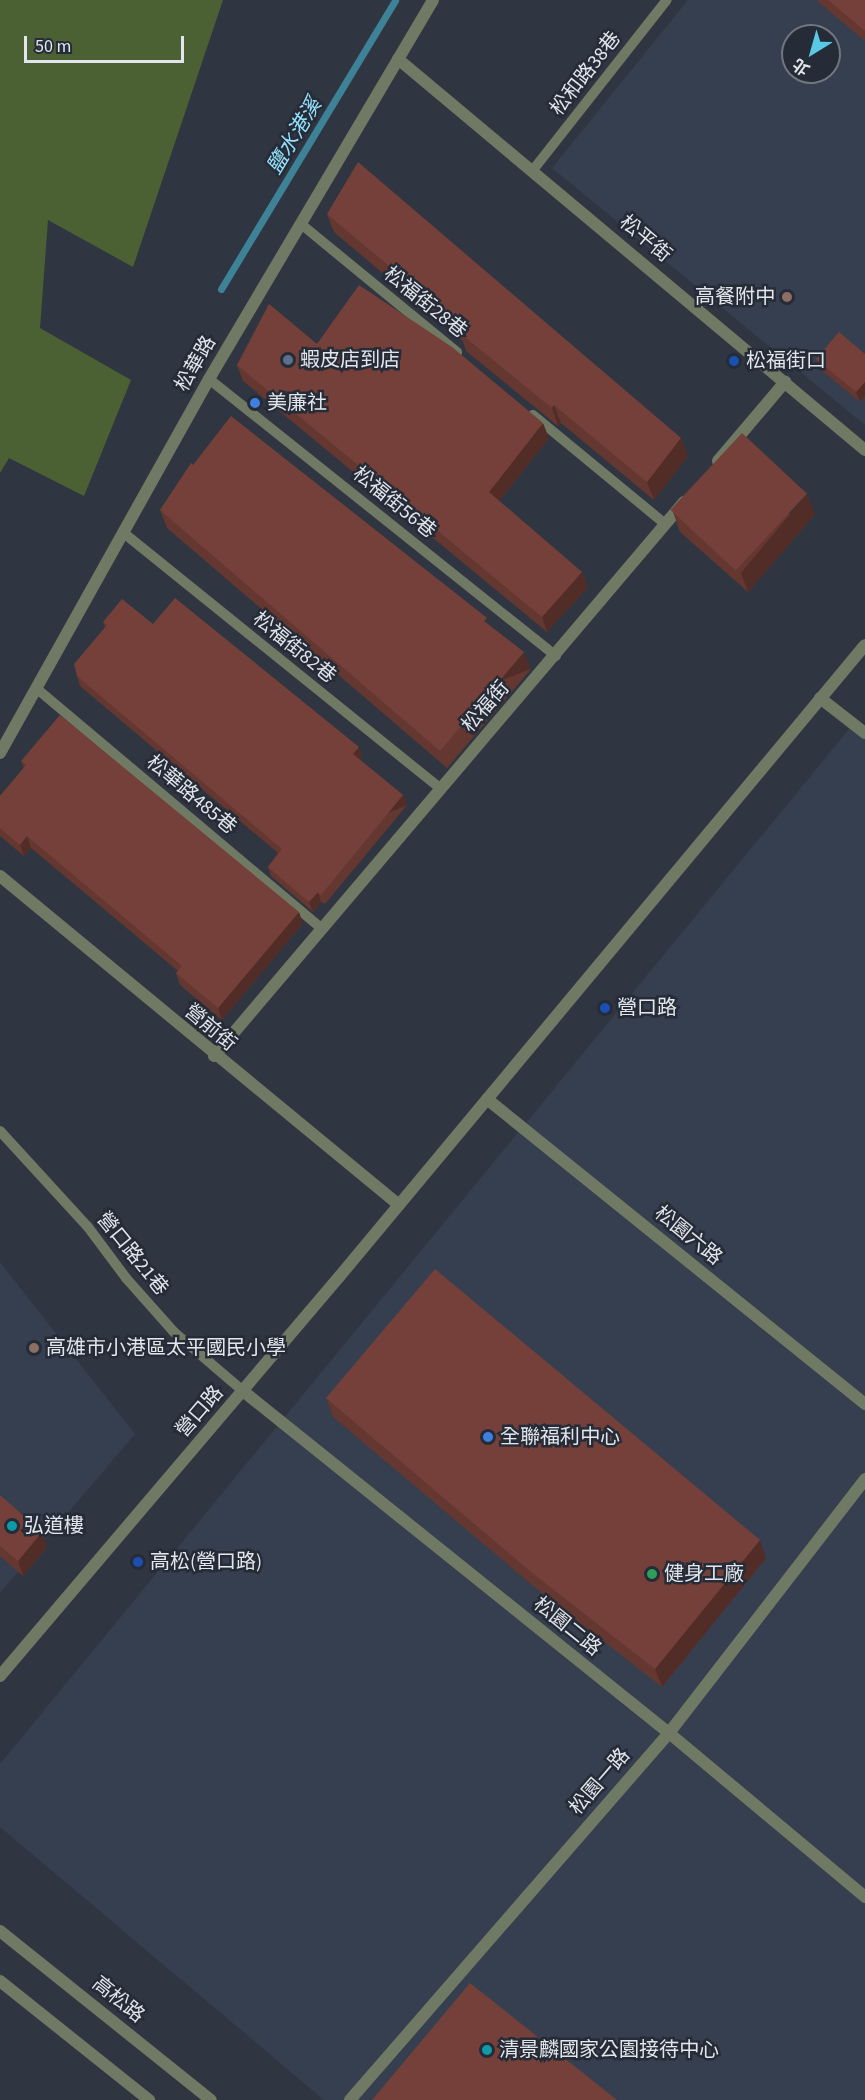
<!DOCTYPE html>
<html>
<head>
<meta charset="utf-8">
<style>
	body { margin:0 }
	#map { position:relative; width:865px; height:2100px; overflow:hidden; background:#303641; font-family:"Source Sans 3","Noto Sans TC",sans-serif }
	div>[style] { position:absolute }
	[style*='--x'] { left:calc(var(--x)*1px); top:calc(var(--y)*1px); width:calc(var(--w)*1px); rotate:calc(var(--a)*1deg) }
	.built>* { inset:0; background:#353f4f }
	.green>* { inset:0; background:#4b6133 }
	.stream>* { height:7px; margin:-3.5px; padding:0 3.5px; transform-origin:3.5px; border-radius:3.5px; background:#3e8297 }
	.service>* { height:10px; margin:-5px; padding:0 5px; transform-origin:5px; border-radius:5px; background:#707964 }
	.minor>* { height:12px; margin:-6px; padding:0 6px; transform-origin:6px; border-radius:6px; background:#707964 }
	.tertiary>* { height:12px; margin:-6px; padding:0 6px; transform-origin:6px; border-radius:6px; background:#707964 }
	.wall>* { inset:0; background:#653731 }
	.shaded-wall>* { inset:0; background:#522d28; transform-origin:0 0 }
	.building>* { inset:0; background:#754039; transform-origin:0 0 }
	.dots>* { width:16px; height:16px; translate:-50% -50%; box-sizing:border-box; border:3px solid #262c37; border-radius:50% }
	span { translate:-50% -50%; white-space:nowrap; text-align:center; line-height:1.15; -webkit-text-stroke:5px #262c37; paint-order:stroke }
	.street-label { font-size:20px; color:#e1e5ec }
	.poi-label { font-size:20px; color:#e1e5ec }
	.right { translate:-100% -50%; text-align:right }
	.left { translate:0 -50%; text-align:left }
	.water-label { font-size:21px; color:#94e1fc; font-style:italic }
	.north { position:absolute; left:781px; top:24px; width:60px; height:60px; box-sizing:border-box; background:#262c37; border:2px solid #71767f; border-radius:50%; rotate:217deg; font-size:16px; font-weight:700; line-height:24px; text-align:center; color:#e1e5ec }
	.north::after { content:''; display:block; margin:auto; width:21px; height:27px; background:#59c8e4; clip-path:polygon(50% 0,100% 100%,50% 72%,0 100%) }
	.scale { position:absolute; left:24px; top:36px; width:160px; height:27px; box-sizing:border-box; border:3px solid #e1e5ec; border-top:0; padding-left:8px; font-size:18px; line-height:21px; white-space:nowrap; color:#e1e5ec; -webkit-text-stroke:4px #262c37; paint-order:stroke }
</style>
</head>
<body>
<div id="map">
	<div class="built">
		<i style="clip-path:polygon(evenodd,688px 0,865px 0,865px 425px,552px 168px,688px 0,793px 36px,829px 36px,829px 72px,793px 72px,793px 36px)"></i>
		<i style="clip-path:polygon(854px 723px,865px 733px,865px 2100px,324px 2100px,0 1827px,0 1764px)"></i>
		<i style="clip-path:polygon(0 1262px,135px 1434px,0 1593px)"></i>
	</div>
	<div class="green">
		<i style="clip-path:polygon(0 0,223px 0,133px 267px,48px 220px,40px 328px,131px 380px,84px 496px,9px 458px,0 473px)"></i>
	</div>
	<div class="stream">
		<i style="--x:221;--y:289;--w:337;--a:-58.9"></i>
	</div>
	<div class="service">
		<i style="--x:533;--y:170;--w:216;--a:-51.8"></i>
		<i style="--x:301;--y:224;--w:202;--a:39.4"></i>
		<i style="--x:209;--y:379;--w:444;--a:38.6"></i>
		<i style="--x:533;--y:415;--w:171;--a:39.5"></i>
		<i style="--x:125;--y:534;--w:406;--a:38.9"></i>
		<i style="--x:36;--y:688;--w:374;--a:40.1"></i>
		<i style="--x:0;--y:1131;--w:130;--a:47.5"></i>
		<i style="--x:88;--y:1227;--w:64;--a:53.3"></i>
		<i style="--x:126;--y:1278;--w:72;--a:48.4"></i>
		<i style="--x:174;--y:1332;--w:91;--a:40.5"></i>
	</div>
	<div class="minor">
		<i style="--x:398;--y:59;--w:609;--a:39.94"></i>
		<i style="--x:718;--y:461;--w:104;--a:-49.7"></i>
		<i style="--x:820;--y:698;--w:57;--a:37.9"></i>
		<i style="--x:0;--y:753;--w:428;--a:-60.8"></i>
		<i style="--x:209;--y:379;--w:440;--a:-59.4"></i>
		<i style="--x:0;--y:876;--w:517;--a:39.51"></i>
		<i style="--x:214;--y:1056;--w:727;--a:-49.69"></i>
		<i style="--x:487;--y:1099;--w:486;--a:38.9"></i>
		<i style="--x:243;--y:1391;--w:546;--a:38.76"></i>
		<i style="--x:669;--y:1733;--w:256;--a:39.9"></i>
		<i style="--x:350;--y:2100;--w:486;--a:-49"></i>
		<i style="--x:669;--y:1733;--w:321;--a:-52.3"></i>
	</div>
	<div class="tertiary">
		<i style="--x:0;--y:1676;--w:524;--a:-49.65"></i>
		<i style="--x:339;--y:1277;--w:822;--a:-50.23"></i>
		<i style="--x:0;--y:1931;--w:270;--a:38.7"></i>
		<i style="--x:0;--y:1981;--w:191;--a:38.6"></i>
	</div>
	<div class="wall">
		<i style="clip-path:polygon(816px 0,865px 0,865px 41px)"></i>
		<i style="clip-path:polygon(327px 214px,688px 456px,654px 500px,561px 423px,558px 426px,466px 351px,463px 341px,334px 232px)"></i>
		<i style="clip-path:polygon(317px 344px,549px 438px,499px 501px,588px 587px,547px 632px,243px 381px,237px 365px)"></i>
		<i style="clip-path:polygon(865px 354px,865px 396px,860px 402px,820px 369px,816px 359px)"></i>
		<i style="clip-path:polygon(193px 465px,489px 625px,531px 669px,447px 768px,167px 528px,160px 510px)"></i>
		<i style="clip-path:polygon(673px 512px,815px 514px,748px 592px,680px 532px)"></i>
		<i style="clip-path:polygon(103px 622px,153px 624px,362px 757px,360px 760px,403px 795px,407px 805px,325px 904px,321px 902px,313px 912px,271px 876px,268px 867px,278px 853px,80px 686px,77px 676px,105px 627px)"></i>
		<i style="clip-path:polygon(21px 761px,303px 923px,222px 1020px,180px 985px,176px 973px,178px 971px,31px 848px,24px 856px,0 836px,0 796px,24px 768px)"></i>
		<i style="clip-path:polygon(326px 1398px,766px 1558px,662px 1687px,538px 1590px,333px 1417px)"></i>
		<i style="clip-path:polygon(0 1495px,47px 1547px,23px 1576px,0 1556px)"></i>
	</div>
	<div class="shaded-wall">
		<i style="clip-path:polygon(865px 382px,865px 396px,860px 402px,856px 392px)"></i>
		<i style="clip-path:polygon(554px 405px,561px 423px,558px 426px,552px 408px)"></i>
		<i style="clip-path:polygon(543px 423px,549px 438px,494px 507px,489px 492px)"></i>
		<i style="clip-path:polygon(681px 438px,688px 456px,654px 500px,647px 482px)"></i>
		<i style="clip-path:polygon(807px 494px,815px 514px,748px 592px,741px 573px)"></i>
		<i style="clip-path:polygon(582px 572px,588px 587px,547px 632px,542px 617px)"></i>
		<i style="left:524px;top:652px;width:18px;height:130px;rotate:68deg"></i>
		<i style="clip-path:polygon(359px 747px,362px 757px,356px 764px,353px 754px)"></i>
		<i style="left:403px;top:795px;width:11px;height:129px;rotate:68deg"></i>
		<i style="clip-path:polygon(27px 836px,31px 848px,24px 856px,20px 845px)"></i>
		<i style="clip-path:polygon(318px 892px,321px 902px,313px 912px,309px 902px)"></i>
		<i style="clip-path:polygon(299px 912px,303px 923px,222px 1020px,218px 1008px)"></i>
		<i style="clip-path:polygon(42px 1532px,47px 1547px,23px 1576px,18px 1561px)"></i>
		<i style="clip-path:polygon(760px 1540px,766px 1558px,662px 1687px,655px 1669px)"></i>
	</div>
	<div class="building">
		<i style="clip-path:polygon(828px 0,865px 0,865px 31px)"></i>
		<i style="clip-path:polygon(358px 162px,681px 438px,647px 482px,554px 405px,552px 408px,460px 333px,463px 328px,327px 214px)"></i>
		<i style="clip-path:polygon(359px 285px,452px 347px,543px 423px,489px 492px,582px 572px,542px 617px,237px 365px,269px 304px,317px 344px)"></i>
		<i style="clip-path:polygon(839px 332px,865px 354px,865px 382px,856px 392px,816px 359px)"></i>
		<i style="clip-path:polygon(231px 416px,487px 618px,484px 621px,524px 652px,440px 751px,160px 510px,191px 463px,193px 465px)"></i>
		<i style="left:742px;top:433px;width:89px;height:105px;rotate:43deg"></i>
		<i style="clip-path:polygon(175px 598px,359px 747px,353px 754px,403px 795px,321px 895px,318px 892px,309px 902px,268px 867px,282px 849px,77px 676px,74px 664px,107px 625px,103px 622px,122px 599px,153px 624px)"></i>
		<i style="clip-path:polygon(60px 715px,299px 912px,218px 1008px,176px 973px,182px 966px,27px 836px,20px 845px,0 828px,0 796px,26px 765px,21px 761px)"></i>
		<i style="clip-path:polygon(435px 1269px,760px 1540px,655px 1669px,531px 1572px,326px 1398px)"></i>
		<i style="clip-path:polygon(0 1495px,42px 1532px,18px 1561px,0 1546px)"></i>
		<i style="clip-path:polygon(470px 1983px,617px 2100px,372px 2100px)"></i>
	</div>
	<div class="dots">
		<i style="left:787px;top:297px;background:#8d6e63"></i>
		<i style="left:288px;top:360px;background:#5c6f8a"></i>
		<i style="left:734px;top:361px;background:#1a4fb4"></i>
		<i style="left:255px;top:403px;background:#3f7fe0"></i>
		<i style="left:605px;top:1008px;background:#1a4fb4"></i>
		<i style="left:34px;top:1348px;background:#8d6e63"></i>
		<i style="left:488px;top:1437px;background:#3f7fe0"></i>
		<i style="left:12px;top:1526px;background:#0f9aa8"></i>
		<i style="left:138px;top:1562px;background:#1a4fb4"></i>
		<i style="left:652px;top:1574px;background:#2e9e5b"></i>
		<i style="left:487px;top:2050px;background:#0f9aa8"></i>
	</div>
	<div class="street-label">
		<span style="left:586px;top:74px;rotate:-52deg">松和路38巷</span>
		<span style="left:645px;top:239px;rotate:40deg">松平街</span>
		<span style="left:425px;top:303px;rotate:39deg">松福街28巷</span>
		<span style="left:196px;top:364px;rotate:-60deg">松華路</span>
		<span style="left:394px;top:503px;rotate:39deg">松福街56巷</span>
		<span style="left:294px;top:648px;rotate:39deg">松福街82巷</span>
		<span style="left:486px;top:707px;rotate:-49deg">松福街</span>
		<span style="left:191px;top:795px;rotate:40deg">松華路485巷</span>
		<span style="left:210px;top:1028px;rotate:40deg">營前街</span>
		<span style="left:688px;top:1236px;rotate:39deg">松園六路</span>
		<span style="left:132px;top:1254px;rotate:51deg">營口路21巷</span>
		<span style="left:200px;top:1412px;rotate:-49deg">營口路</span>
		<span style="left:567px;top:1627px;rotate:39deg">松園二路</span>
		<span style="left:600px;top:1782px;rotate:-49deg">松園一路</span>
		<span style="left:118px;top:2000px;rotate:39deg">高松路</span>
	</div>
	<div class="poi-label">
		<span class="right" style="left:775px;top:297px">高餐附中</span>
		<span class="left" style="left:300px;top:360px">蝦皮店到店</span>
		<span class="left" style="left:746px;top:361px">松福街口</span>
		<span class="left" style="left:267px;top:403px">美廉社</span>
		<span class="left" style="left:617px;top:1008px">營口路</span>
		<span class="left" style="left:46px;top:1348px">高雄市小港區太平國民小學</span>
		<span class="left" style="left:500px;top:1437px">全聯福利中心</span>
		<span class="left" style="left:24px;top:1526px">弘道樓</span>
		<span class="left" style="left:150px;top:1562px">高松(營口路)</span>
		<span class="left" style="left:664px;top:1574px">健身工廠</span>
		<span class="left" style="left:499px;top:2050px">清景麟國家公園接待中心</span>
	</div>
	<div class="water-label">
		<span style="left:294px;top:136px;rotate:-59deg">鹽水港溪</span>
	</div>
	<div class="north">北</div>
	<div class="scale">50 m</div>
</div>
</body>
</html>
